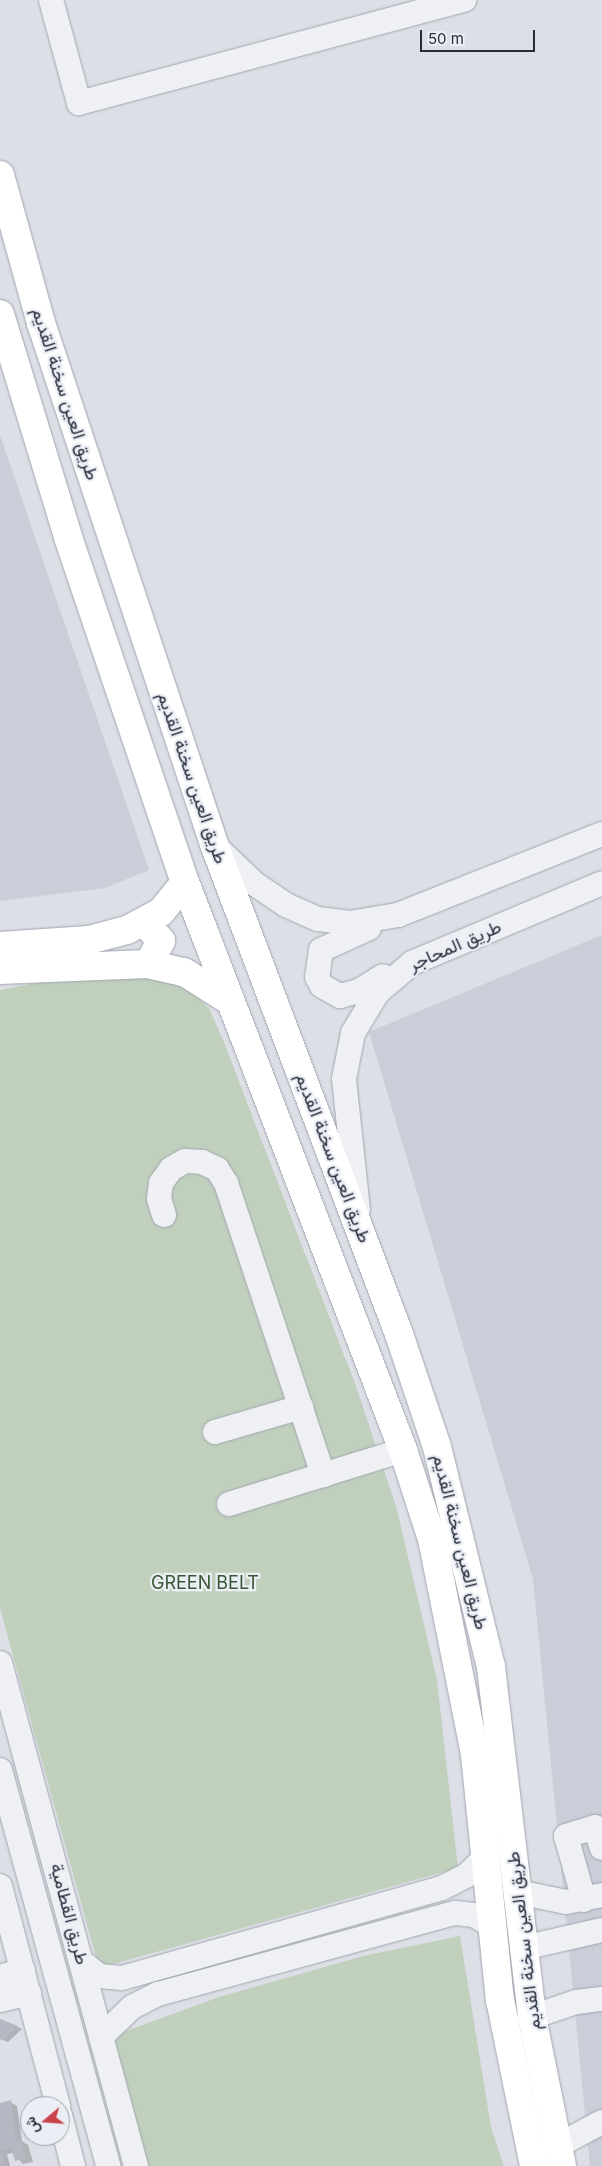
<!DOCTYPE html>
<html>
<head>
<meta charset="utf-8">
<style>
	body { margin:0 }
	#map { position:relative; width:602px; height:2166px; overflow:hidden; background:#dcdfe6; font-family:Inter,Vazirmatn,sans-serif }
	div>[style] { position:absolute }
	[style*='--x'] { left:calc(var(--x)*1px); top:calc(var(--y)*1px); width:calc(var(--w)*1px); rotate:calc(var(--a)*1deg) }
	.built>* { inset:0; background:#caced8 }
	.green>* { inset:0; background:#c0d0bd }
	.shadow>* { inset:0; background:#0003 }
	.building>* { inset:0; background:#b3b8c2 }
	.roads { filter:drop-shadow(0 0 1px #a2a6b0) drop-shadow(0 0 1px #a2a6b0) }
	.minor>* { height:24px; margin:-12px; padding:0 12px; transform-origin:12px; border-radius:12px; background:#eef0f4 }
	.major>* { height:28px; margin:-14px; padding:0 14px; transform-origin:14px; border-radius:14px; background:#fff }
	span { translate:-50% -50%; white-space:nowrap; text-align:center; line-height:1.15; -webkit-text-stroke:4.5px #ebeef4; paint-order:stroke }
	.street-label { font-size:18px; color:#262c3c }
	.park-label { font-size:18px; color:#375734 }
	.north { position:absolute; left:20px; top:2096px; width:50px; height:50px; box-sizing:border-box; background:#ebeef4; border:1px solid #9ca0aa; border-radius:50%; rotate:252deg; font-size:14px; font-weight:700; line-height:20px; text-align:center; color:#262c3c }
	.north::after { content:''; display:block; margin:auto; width:18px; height:22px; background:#ca424a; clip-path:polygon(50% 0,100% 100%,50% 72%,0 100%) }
	.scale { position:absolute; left:420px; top:30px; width:115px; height:22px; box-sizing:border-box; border:2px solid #262c3c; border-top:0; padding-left:6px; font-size:15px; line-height:18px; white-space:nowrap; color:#262c3c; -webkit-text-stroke:4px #ebeef4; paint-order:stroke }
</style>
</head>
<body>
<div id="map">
	<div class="built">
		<i style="clip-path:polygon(0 435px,149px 870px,105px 888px,0 901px)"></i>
		<i style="clip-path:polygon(602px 935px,602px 2166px,590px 2166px,533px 1579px,369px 1032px)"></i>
	</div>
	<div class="green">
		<i style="clip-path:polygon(107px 969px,170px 982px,192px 992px,209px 1008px,223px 1040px,357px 1389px,396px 1506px,437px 1680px,458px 1868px,99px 1968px,0 1608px,0 990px)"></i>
		<i style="clip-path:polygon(460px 1936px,491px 2127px,504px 2166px,144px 2166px,110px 2037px,219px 1997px,363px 1956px)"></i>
	</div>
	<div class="shadow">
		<i style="clip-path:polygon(0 2023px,18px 2027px,22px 2029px,8px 2042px,0 2039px)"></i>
		<i style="clip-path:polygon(10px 2102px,17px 2106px,22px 2141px,28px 2145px,33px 2162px,23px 2164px,13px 2153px,7px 2154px,10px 2166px,0 2166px,0 2105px)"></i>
	</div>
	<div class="building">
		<i style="clip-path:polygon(0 2019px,18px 2026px,3px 2040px,0 2039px)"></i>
		<i style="clip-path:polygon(11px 2100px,16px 2141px,21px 2140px,26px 2158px,15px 2161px,11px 2148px,1px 2151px,5px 2165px,0 2166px,0 2103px)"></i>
	</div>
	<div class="roads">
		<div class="minor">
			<i style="--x:51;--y:0;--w:107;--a:74.8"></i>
			<i style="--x:79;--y:103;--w:399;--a:-15"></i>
			<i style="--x:215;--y:846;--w:55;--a:43.5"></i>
			<i style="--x:255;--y:884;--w:37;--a:34"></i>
			<i style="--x:286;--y:905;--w:35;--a:24"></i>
			<i style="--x:318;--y:919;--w:32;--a:7"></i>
			<i style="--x:350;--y:923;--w:49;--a:-9.5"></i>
			<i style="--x:398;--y:915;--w:219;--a:-21.7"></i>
			<i style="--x:369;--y:928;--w:53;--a:155.4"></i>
			<i style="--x:321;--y:950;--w:27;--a:98"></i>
			<i style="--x:317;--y:977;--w:10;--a:61"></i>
			<i style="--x:322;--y:986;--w:21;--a:29"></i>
			<i style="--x:340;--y:996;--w:20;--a:-15"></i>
			<i style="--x:359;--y:991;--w:28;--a:-32"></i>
			<i style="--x:358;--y:1210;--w:132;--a:-96.1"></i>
			<i style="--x:344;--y:1079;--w:47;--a:-78.9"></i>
			<i style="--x:353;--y:1033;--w:47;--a:-59"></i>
			<i style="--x:377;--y:993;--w:46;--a:-40.6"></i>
			<i style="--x:412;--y:963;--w:206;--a:-22.8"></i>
			<i style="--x:164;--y:1215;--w:17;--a:-107"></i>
			<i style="--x:159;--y:1199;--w:16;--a:-83"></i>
			<i style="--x:161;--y:1183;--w:17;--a:-54"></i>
			<i style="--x:171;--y:1169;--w:16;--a:-30"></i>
			<i style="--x:185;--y:1161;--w:17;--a:3"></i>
			<i style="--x:202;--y:1162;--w:17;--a:25"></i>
			<i style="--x:217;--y:1169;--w:17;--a:57"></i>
			<i style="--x:226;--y:1183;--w:308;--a:71.6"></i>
			<i style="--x:215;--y:1432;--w:90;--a:-16.2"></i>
			<i style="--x:229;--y:1504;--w:182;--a:-17.2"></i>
			<i style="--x:0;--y:1663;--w:521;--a:74.87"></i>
			<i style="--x:0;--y:1770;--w:410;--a:74.7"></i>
			<i style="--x:0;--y:1886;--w:228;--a:75.2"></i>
			<i style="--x:518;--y:1892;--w:49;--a:11.8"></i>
			<i style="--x:566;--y:1902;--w:37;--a:-11"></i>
			<i style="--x:584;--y:1900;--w:66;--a:-105.7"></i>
			<i style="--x:566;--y:1836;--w:30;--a:-17"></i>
			<i style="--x:595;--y:1827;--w:22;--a:72"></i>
			<i style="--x:523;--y:1948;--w:81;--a:-12.8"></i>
			<i style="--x:82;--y:1962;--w:22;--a:39"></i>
			<i style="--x:99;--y:1976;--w:23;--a:5"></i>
			<i style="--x:122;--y:1978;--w:332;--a:-15.7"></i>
			<i style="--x:442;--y:1888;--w:28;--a:-27"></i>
			<i style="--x:467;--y:1875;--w:28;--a:-44"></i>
			<i style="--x:0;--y:1977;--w:24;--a:-17"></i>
			<i style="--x:0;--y:2000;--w:30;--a:-14"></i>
			<i style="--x:532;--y:2017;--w:46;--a:-18.8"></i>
			<i style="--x:576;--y:2002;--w:26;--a:-7"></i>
			<i style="--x:101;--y:2037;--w:43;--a:-44.1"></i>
			<i style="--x:132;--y:2007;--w:29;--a:-27"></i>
			<i style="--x:158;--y:1994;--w:308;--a:-15.3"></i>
			<i style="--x:455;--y:1913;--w:19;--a:6"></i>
			<i style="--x:474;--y:1915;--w:20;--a:30"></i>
			<i style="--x:60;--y:2115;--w:53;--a:75.7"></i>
			<i style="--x:557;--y:2146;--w:51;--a:-28.1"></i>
		</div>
		<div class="major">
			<i style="--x:0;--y:175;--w:154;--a:74.5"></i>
			<i style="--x:41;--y:323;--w:549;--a:71.63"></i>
			<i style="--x:214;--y:844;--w:524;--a:69.32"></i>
			<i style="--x:399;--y:1334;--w:119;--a:71.4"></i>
			<i style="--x:437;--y:1447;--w:227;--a:76.2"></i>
			<i style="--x:491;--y:1667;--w:352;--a:83.3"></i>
			<i style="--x:532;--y:2017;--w:152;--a:78.6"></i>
			<i style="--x:0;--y:314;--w:233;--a:73"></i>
			<i style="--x:68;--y:537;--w:364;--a:71.3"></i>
			<i style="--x:185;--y:882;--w:608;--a:69"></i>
			<i style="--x:403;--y:1450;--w:94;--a:72"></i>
			<i style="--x:432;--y:1539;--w:220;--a:78.7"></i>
			<i style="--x:475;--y:1755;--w:246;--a:84.2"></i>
			<i style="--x:500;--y:2000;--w:169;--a:78.4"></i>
			<i style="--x:145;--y:923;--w:24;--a:48"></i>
			<i style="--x:161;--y:941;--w:26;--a:119"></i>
			<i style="--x:0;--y:946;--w:89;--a:-3.9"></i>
			<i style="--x:89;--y:940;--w:39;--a:-15"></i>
			<i style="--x:127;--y:930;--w:38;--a:-28"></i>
			<i style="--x:161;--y:912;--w:38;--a:-51"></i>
			<i style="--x:0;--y:970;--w:148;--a:-2.3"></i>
			<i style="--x:148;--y:964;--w:37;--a:13"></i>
			<i style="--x:184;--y:972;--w:54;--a:32.2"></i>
		</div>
	</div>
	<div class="street-label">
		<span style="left:65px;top:394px;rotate:72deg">طريق العين سخنة القديم</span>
		<span style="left:192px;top:778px;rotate:71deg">طريق العين سخنة القديم</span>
		<span style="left:455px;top:946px;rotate:-24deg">طريق المحاجر</span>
		<span style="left:333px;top:1158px;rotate:69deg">طريق العين سخنة القديم</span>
		<span style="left:460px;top:1542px;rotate:76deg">طريق العين سخنة القديم</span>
		<span style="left:69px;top:1914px;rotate:75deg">طريق القطامية</span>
		<span style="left:524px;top:1941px;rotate:-97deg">طريق العين سخنة القديم</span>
	</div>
	<div class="park-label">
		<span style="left:205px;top:1583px">GREEN BELT</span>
	</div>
	<div class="north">ش</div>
	<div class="scale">50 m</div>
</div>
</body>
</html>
